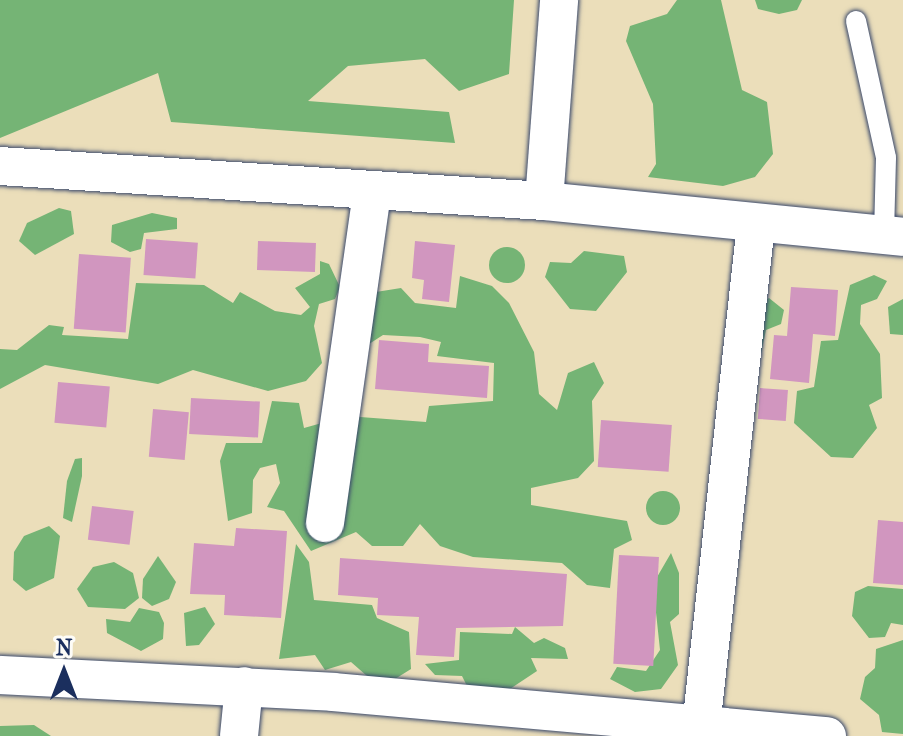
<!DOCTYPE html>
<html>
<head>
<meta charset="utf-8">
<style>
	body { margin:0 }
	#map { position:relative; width:903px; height:736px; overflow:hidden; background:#ebdeba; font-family:"IM FELL French Canon",serif }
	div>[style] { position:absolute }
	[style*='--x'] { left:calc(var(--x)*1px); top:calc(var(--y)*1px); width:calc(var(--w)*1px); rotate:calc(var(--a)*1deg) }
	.forest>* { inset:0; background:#75b475 }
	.round { border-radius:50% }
	.building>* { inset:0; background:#d196bf; transform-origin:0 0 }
	.roads { filter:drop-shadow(0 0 2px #3a496c) drop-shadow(0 0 2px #3a496c) }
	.service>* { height:20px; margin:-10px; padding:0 10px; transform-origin:10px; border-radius:10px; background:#fff }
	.minor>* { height:38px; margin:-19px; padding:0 19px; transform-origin:19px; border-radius:19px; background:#fff }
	span { translate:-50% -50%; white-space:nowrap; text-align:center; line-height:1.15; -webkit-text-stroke:6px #fdfcf7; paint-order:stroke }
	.north { position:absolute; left:24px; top:632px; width:80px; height:80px; -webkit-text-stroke:6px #fdfcf7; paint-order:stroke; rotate:0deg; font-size:22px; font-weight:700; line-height:32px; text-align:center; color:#1b2f5e }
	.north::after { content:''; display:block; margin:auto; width:28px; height:36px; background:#1b2f5e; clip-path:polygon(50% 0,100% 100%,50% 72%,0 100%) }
</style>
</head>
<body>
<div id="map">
	<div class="forest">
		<i style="clip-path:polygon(0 0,514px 0,509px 74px,459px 91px,425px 59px,348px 66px,308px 101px,449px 112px,455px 143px,171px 122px,158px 73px,0 138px)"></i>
		<i style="clip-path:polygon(677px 0,721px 0,742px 90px,767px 102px,773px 154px,755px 177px,723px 186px,648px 177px,656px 164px,653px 104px,626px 41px,630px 26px,667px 14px)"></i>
		<i style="clip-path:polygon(755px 0,802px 0,797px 10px,779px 14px,758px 9px)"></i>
		<i style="clip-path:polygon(59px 208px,71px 211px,74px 234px,35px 255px,19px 241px,27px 223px)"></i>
		<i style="clip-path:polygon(152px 213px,177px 218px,177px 229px,144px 233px,141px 249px,130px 252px,111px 242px,112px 225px)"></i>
		<i class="round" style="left:489px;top:247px;width:36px;height:36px"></i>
		<i style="clip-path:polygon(584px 251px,624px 256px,627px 272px,596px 311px,570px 309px,545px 277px,550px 262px,571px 263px)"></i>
		<i style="clip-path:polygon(320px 261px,329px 264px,340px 287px,335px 299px,319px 304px,314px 326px,322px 363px,306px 381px,268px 391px,193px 370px,158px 384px,45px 365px,0 389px,0 349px,17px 350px,49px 325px,64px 327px,62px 335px,128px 339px,136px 283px,204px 285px,233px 303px,240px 292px,275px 311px,301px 315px,310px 307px,295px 288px,320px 274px)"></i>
		<i style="clip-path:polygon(874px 275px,887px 281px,877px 299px,861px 305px,860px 324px,880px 354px,882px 398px,869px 405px,877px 428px,853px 458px,831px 457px,794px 423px,797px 391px,814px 387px,821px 341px,838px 340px,850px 285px)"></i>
		<i style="clip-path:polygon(460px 276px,492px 286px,509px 303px,534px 352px,539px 394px,557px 410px,568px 373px,594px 362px,604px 383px,592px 401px,594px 461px,578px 478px,531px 488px,531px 505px,627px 521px,632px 540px,614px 549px,610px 588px,587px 585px,562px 563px,473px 557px,440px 546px,420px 524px,403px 546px,372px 546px,356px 532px,311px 551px,284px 511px,267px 507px,280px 483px,276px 464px,260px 468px,253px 480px,252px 513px,228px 521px,220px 461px,226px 443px,262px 443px,272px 401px,299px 403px,304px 428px,347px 416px,426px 422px,429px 406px,493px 401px,494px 363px,437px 356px,441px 342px,420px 337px,383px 335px,369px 344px,376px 292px,401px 288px,415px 303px,456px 308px)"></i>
		<i style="clip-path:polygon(769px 298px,784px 310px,781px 324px,766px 330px,755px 382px,744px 311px)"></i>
		<i style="clip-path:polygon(903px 299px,903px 335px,890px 334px,888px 307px)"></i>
		<i style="clip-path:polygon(82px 458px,82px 476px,72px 522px,63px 518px,67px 481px,75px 459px)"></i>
		<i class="round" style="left:646px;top:491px;width:34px;height:34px"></i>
		<i style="clip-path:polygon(49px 526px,60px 536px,54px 578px,26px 591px,13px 580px,14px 552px,24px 536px)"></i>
		<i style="clip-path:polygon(296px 544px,309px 562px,314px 600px,372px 605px,377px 618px,409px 632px,411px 669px,395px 679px,367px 676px,351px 662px,325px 670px,315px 655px,279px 659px)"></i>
		<i style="clip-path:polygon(671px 553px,679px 573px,679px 614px,670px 622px,678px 665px,661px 689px,635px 692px,610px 679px,617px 667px,646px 671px,660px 650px,653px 584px)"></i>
		<i style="clip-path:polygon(158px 556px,176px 582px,169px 599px,152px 606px,142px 598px,143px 579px)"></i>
		<i style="clip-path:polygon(114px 562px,133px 573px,139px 598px,125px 609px,88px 607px,77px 589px,93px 567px)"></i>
		<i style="clip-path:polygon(868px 586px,903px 589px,903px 625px,891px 623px,885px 637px,869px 638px,852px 616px,855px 592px)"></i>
		<i style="clip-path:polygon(205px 607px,215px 624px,199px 645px,186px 646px,184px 613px)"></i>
		<i style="clip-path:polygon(139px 608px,159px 612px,164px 623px,163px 639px,141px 651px,107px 633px,106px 619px,130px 622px)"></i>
		<i style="clip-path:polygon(515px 627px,534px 643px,544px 638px,565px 648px,568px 659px,531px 658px,537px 671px,489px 703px,470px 692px,462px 676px,435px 675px,425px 664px,459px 660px,460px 632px,512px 634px)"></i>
		<i style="clip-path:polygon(903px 640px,903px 734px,882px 732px,879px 715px,860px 699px,865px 677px,875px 668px,876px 649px)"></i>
		<i style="clip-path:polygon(34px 725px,51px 736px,0 736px,0 726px)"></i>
	</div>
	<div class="building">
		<i style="left:146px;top:239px;width:52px;height:36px;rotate:4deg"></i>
		<i style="left:258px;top:241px;width:58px;height:29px;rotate:2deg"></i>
		<i style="clip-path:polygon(415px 241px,455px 245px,449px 302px,422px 299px,424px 280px,412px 278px)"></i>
		<i style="left:79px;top:254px;width:52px;height:75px;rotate:4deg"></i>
		<i style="clip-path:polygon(791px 287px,838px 290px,835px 336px,813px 334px,809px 383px,770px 379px,774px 335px,787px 336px)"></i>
		<i style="clip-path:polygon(379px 340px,429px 344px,428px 362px,489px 366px,487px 398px,375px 389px)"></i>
		<i style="left:58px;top:382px;width:52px;height:41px;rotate:5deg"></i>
		<i style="left:760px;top:388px;width:28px;height:31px;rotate:4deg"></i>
		<i style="left:191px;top:398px;width:69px;height:36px;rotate:3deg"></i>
		<i style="left:153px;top:409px;width:36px;height:48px;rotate:5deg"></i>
		<i style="left:601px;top:420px;width:71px;height:47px;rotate:4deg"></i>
		<i style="left:92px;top:506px;width:42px;height:34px;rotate:7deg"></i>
		<i style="clip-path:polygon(878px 520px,903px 522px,903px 585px,873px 583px)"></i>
		<i style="clip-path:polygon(236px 528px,287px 531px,281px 618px,224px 615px,225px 595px,190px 594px,194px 543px,234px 546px)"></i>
		<i style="left:619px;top:555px;width:40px;height:109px;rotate:3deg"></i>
		<i style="clip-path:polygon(340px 558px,567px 574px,563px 626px,456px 628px,454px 657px,416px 655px,419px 617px,377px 615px,378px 598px,338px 595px)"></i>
	</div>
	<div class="roads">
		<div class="service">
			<i style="--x:856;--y:21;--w:140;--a:77.6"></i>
			<i style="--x:886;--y:158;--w:76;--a:91.5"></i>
		</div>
		<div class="minor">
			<i style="--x:0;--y:166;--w:545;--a:3.68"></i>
			<i style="--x:544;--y:201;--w:361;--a:5.7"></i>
			<i style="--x:544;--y:201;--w:202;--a:-85.7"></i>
			<i style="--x:325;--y:523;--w:333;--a:-81.9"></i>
			<i style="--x:0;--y:675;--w:333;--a:2.9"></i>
			<i style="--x:333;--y:692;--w:496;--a:5.1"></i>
			<i style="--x:701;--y:727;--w:506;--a:-83.76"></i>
			<i style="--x:239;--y:736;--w:50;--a:-84.3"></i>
		</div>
	</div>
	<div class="north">N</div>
</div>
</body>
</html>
